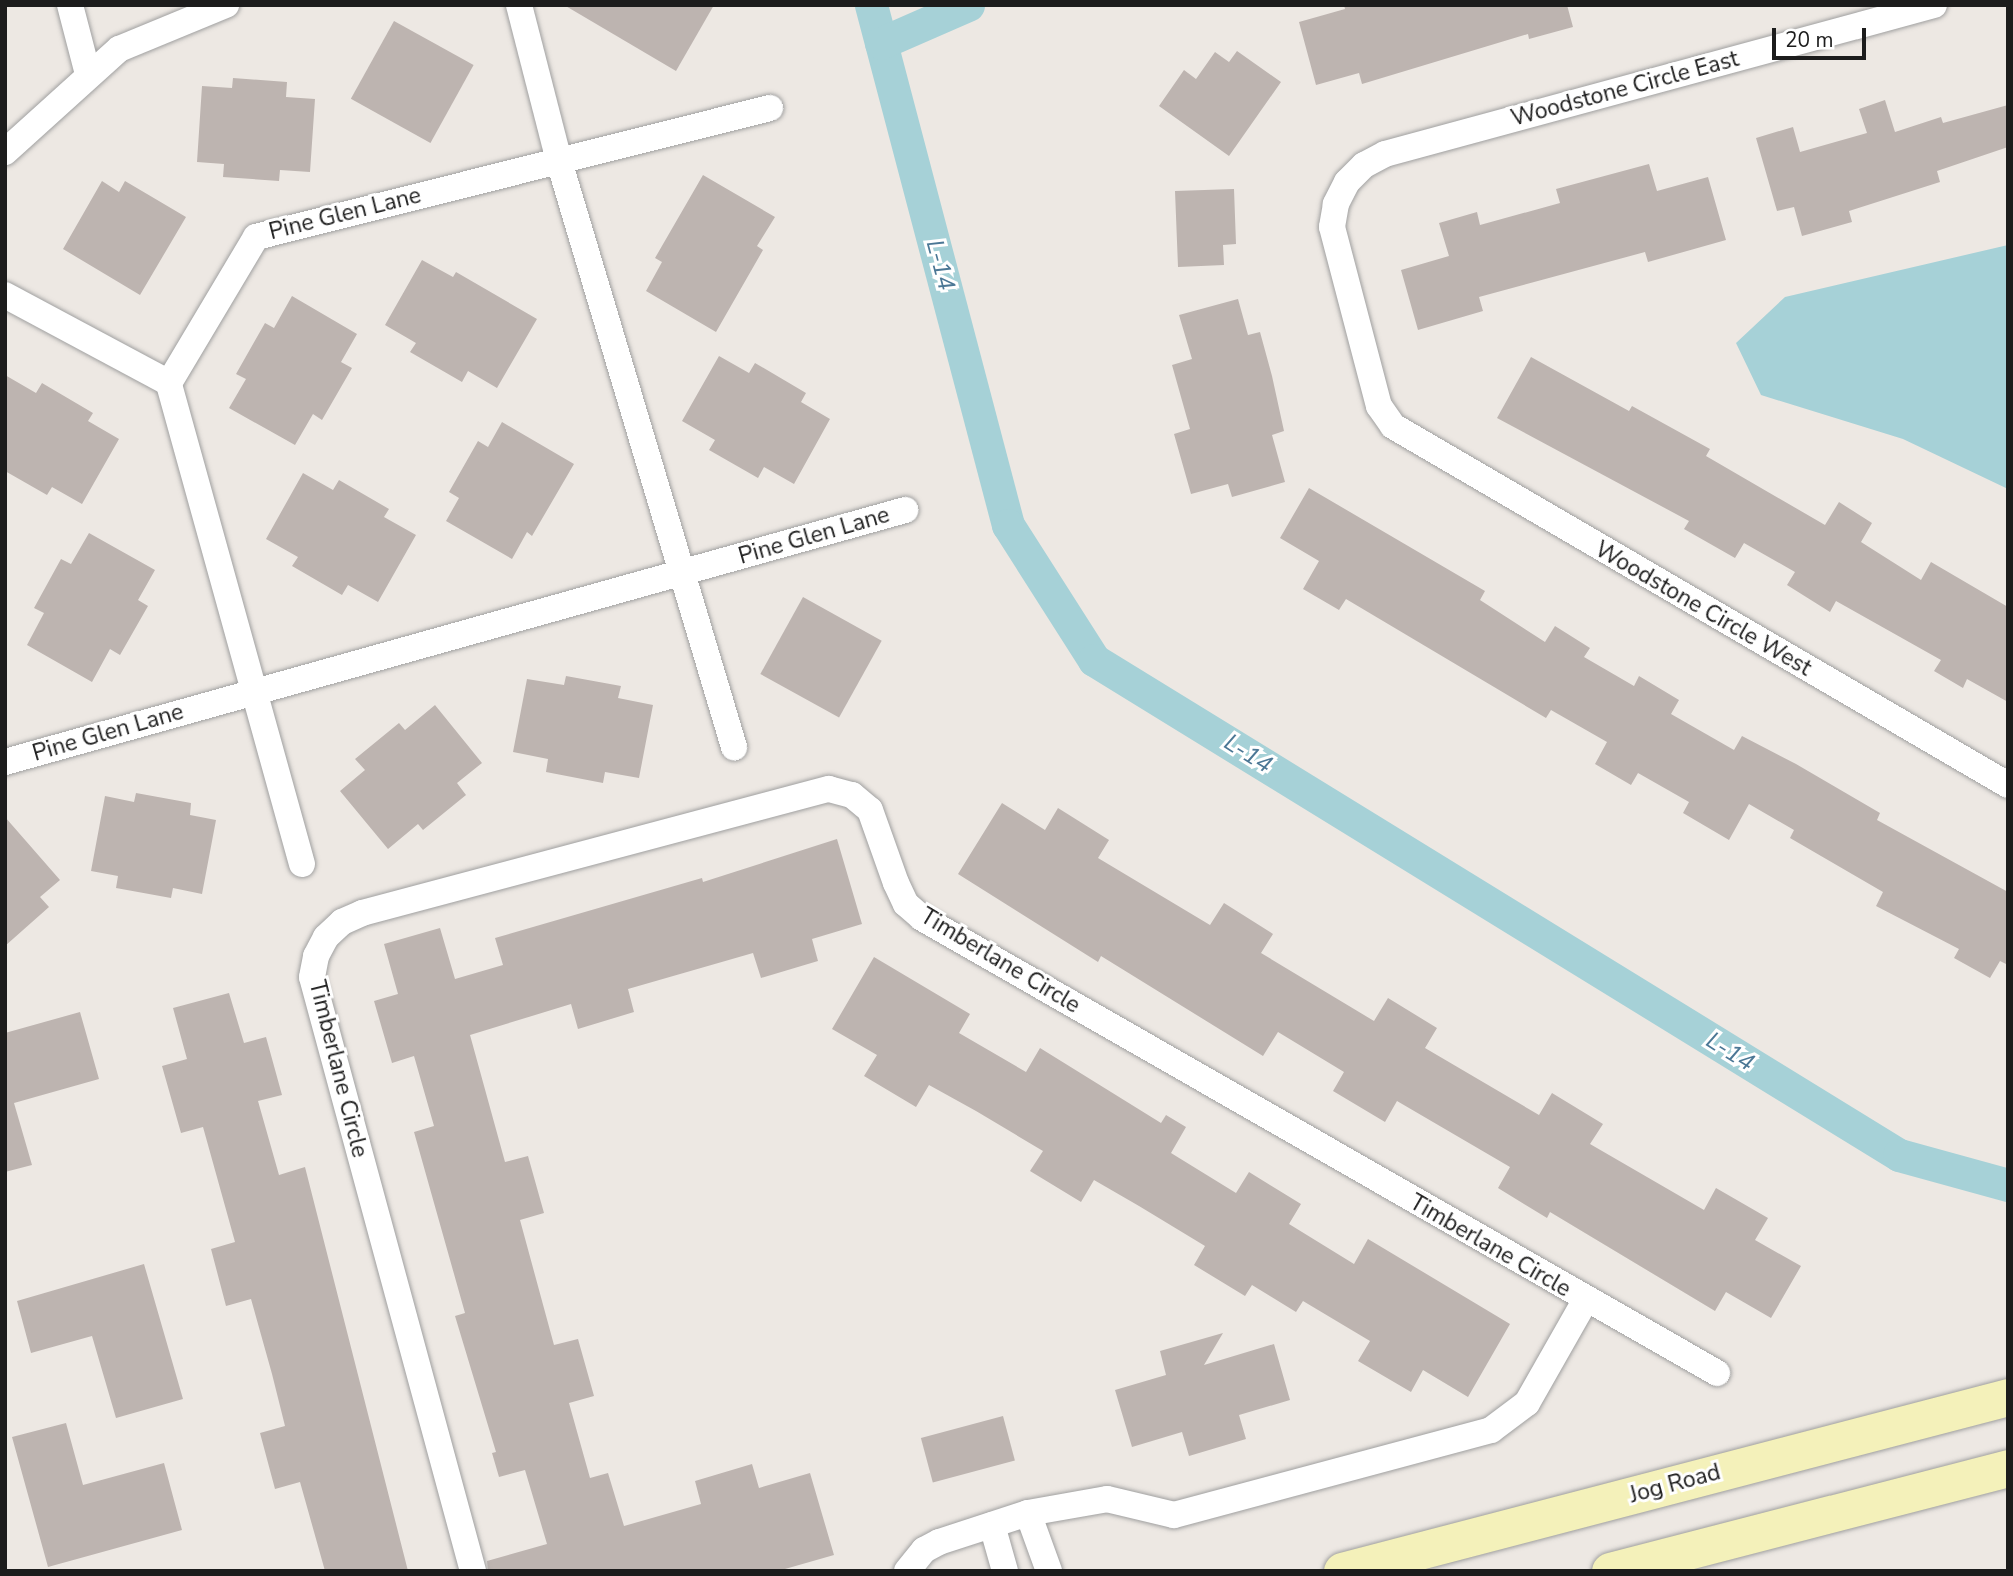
<!DOCTYPE html>
<html>
<head>
<meta charset="utf-8">
<style>
	body { margin:0 }
	#map { position:relative; width:2013px; height:1576px; overflow:hidden; background:#ede8e3; font-family:"Nunito Sans",sans-serif }
	div>[style] { position:absolute }
	[style*='--x'] { left:calc(var(--x)*1px); top:calc(var(--y)*1px); width:calc(var(--w)*1px); rotate:calc(var(--a)*1deg) }
	.water>* { inset:0; background:#a6d1d7 }
	.canal>* { height:33px; margin:-16.5px; padding:0 16.5px; transform-origin:16.5px; border-radius:16.5px; background:#a6d1d7 }
	.building>* { inset:0; background:#bdb4b0; transform-origin:0 0 }
	.roads { filter:drop-shadow(0 0 2px #a0a0a0) drop-shadow(0 0 2px #a0a0a0) }
	.street>* { height:26px; margin:-13px; padding:0 13px; transform-origin:13px; border-radius:13px; background:#fff }
	.secondary>* { height:37px; margin:-18.5px; padding:0 18.5px; transform-origin:18.5px; border-radius:18.5px; background:#f4f1ba }
	span { translate:-50% -50%; white-space:nowrap; text-align:center; line-height:1.15; -webkit-text-stroke:6px #fff; paint-order:stroke }
	.street-label { font-size:23px; color:#1c1c1c }
	.water-label { font-size:24px; color:#4b7795; font-style:italic }
	.frame { position:absolute; inset:0; border:7px solid #1c1c1c; pointer-events:none }
	.scale { position:absolute; left:1772px; top:28px; width:94px; height:32px; box-sizing:border-box; border:4px solid #1c1c1c; border-top:0; padding-left:9px; font-size:21px; line-height:24px; white-space:nowrap; color:#1c1c1c; -webkit-text-stroke:5px #fff; paint-order:stroke }
</style>
</head>
<body>
<div id="map">
	<div class="water">
		<i style="clip-path:polygon(2008px 245px,2008px 489px,1903px 439px,1761px 395px,1736px 343px,1785px 297px)"></i>
	</div>
	<div class="canal">
		<i style="--x:871;--y:5;--w:538;--a:75.24"></i>
		<i style="--x:1008;--y:525;--w:160;--a:57.5"></i>
		<i style="--x:1094;--y:660;--w:945;--a:31.59"></i>
		<i style="--x:1899;--y:1155;--w:113;--a:15.4"></i>
		<i style="--x:881;--y:43;--w:95;--a:-23.6"></i>
	</div>
	<div class="building">
		<i style="clip-path:polygon(564px 5px,714px 5px,676px 71px)"></i>
		<i style="clip-path:polygon(1344px 5px,1567px 5px,1573px 27px,1529px 39px,1528px 34px,1362px 84px,1359px 73px,1316px 85px,1299px 22px,1345px 9px)"></i>
		<i style="left:394px;top:21px;width:91px;height:89px;rotate:29deg"></i>
		<i style="clip-path:polygon(1237px 51px,1281px 82px,1229px 156px,1159px 106px,1184px 70px,1196px 79px,1215px 52px,1229px 62px)"></i>
		<i style="clip-path:polygon(233px 78px,287px 82px,286px 97px,315px 99px,310px 172px,280px 170px,279px 181px,223px 177px,224px 164px,197px 162px,202px 86px,232px 88px)"></i>
		<i style="clip-path:polygon(1885px 100px,1895px 132px,1941px 117px,1943px 123px,2008px 105px,2008px 147px,1937px 171px,1940px 182px,1849px 211px,1852px 222px,1802px 236px,1794px 207px,1777px 211px,1756px 138px,1793px 127px,1800px 152px,1867px 133px,1859px 109px)"></i>
		<i style="clip-path:polygon(1649px 164px,1657px 191px,1708px 177px,1726px 240px,1648px 262px,1645px 252px,1479px 297px,1483px 311px,1418px 330px,1401px 270px,1449px 256px,1439px 223px,1477px 212px,1480px 225px,1560px 203px,1556px 189px)"></i>
		<i style="clip-path:polygon(703px 175px,775px 217px,757px 246px,763px 250px,716px 332px,646px 291px,662px 262px,655px 258px)"></i>
		<i style="clip-path:polygon(102px 181px,119px 192px,125px 181px,186px 217px,140px 295px,63px 249px)"></i>
		<i style="clip-path:polygon(1234px 189px,1236px 244px,1223px 245px,1224px 265px,1178px 267px,1175px 191px)"></i>
		<i style="clip-path:polygon(422px 260px,453px 277px,456px 272px,537px 319px,497px 388px,468px 371px,462px 382px,410px 352px,416px 343px,385px 325px)"></i>
		<i style="clip-path:polygon(292px 296px,357px 334px,341px 362px,352px 368px,322px 420px,313px 414px,295px 445px,229px 408px,246px 379px,236px 374px,265px 323px,274px 328px)"></i>
		<i style="clip-path:polygon(1238px 299px,1248px 335px,1260px 332px,1272px 376px,1284px 431px,1272px 435px,1285px 482px,1232px 497px,1228px 484px,1191px 494px,1174px 434px,1190px 429px,1172px 365px,1192px 359px,1179px 315px)"></i>
		<i style="clip-path:polygon(719px 356px,749px 373px,755px 363px,806px 393px,801px 402px,830px 419px,794px 484px,764px 467px,758px 478px,709px 450px,715px 440px,682px 421px)"></i>
		<i style="clip-path:polygon(1531px 357px,1629px 411px,1632px 406px,1710px 449px,1706px 456px,1825px 525px,1839px 502px,1872px 523px,1861px 542px,1921px 580px,1931px 562px,2008px 607px,2008px 702px,1967px 679px,1963px 688px,1934px 671px,1941px 660px,1836px 601px,1830px 612px,1787px 585px,1795px 572px,1744px 543px,1735px 558px,1684px 529px,1689px 521px,1497px 418px)"></i>
		<i style="clip-path:polygon(5px 375px,36px 393px,42px 383px,93px 413px,88px 421px,119px 439px,82px 504px,52px 487px,47px 495px,5px 471px)"></i>
		<i style="clip-path:polygon(502px 422px,574px 464px,532px 536px,527px 532px,512px 559px,446px 521px,459px 498px,449px 492px,478px 441px,488px 447px)"></i>
		<i style="clip-path:polygon(303px 473px,333px 490px,339px 480px,389px 509px,384px 517px,416px 535px,378px 602px,348px 585px,342px 595px,292px 566px,298px 557px,266px 539px)"></i>
		<i style="clip-path:polygon(1309px 488px,1485px 591px,1480px 600px,1545px 642px,1555px 626px,1590px 648px,1584px 657px,1634px 686px,1639px 676px,1679px 700px,1671px 714px,1734px 750px,1742px 736px,1796px 764px,1880px 813px,1877px 820px,2008px 892px,2008px 965px,2000px 961px,1990px 978px,1954px 958px,1959px 949px,1876px 906px,1883px 892px,1790px 838px,1794px 830px,1749px 804px,1729px 840px,1683px 813px,1689px 802px,1638px 773px,1631px 785px,1595px 764px,1607px 742px,1551px 710px,1546px 718px,1346px 599px,1339px 610px,1303px 589px,1319px 561px,1280px 538px)"></i>
		<i style="clip-path:polygon(89px 533px,155px 570px,138px 600px,148px 606px,120px 655px,110px 649px,92px 682px,27px 645px,44px 613px,34px 608px,61px 559px,71px 564px)"></i>
		<i style="left:803px;top:597px;width:90px;height:88px;rotate:29deg"></i>
		<i style="clip-path:polygon(566px 676px,621px 686px,618px 698px,653px 705px,639px 778px,605px 772px,603px 783px,546px 772px,548px 759px,513px 752px,527px 679px,564px 685px)"></i>
		<i style="clip-path:polygon(435px 705px,482px 763px,457px 783px,466px 795px,423px 830px,418px 824px,388px 849px,340px 791px,365px 770px,355px 759px,399px 723px,405px 730px)"></i>
		<i style="clip-path:polygon(136px 793px,191px 803px,190px 815px,216px 820px,202px 894px,173px 888px,171px 898px,116px 888px,118px 876px,91px 871px,105px 796px,134px 802px)"></i>
		<i style="clip-path:polygon(1002px 803px,1045px 830px,1058px 808px,1109px 840px,1098px 858px,1210px 925px,1224px 903px,1273px 934px,1261px 953px,1374px 1021px,1388px 998px,1437px 1028px,1425px 1048px,1539px 1115px,1552px 1093px,1603px 1124px,1590px 1144px,1704px 1210px,1716px 1188px,1768px 1218px,1755px 1240px,1801px 1266px,1771px 1318px,1726px 1292px,1715px 1311px,1550px 1212px,1547px 1218px,1498px 1188px,1510px 1167px,1397px 1101px,1385px 1122px,1333px 1091px,1344px 1072px,1278px 1032px,1263px 1056px,1101px 956px,1098px 962px,958px 874px)"></i>
		<i style="clip-path:polygon(5px 817px,60px 880px,40px 897px,49px 907px,5px 946px)"></i>
		<i style="clip-path:polygon(837px 839px,862px 924px,812px 939px,818px 961px,761px 978px,753px 953px,628px 989px,634px 1012px,578px 1029px,571px 1004px,470px 1035px,505px 1162px,528px 1156px,544px 1213px,520px 1220px,554px 1345px,578px 1339px,594px 1396px,569px 1403px,590px 1478px,608px 1473px,624px 1526px,701px 1504px,695px 1481px,752px 1464px,759px 1488px,810px 1473px,834px 1555px,778px 1571px,488px 1571px,487px 1561px,547px 1544px,525px 1470px,499px 1477px,492px 1453px,496px 1452px,455px 1316px,465px 1313px,414px 1132px,434px 1126px,414px 1056px,392px 1063px,374px 1001px,398px 994px,384px 944px,440px 928px,455px 979px,503px 965px,495px 938px,702px 878px,703px 882px)"></i>
		<i style="clip-path:polygon(874px 957px,970px 1014px,959px 1033px,1026px 1072px,1040px 1048px,1161px 1123px,1166px 1115px,1186px 1127px,1171px 1153px,1236px 1193px,1249px 1172px,1301px 1204px,1289px 1224px,1354px 1264px,1368px 1239px,1510px 1324px,1468px 1397px,1423px 1370px,1411px 1392px,1358px 1361px,1370px 1341px,1303px 1301px,1296px 1312px,1252px 1285px,1245px 1296px,1194px 1265px,1205px 1246px,1139px 1206px,1094px 1180px,1081px 1202px,1030px 1171px,1043px 1151px,976px 1111px,929px 1085px,916px 1107px,864px 1076px,877px 1055px,832px 1029px)"></i>
		<i style="clip-path:polygon(229px 993px,244px 1043px,266px 1037px,282px 1095px,258px 1101px,279px 1175px,305px 1167px,408px 1571px,325px 1571px,300px 1482px,275px 1489px,260px 1433px,285px 1426px,272px 1374px,251px 1299px,226px 1306px,211px 1249px,235px 1242px,203px 1127px,181px 1133px,162px 1066px,187px 1059px,173px 1008px)"></i>
		<i style="clip-path:polygon(80px 1012px,99px 1079px,14px 1103px,32px 1165px,5px 1172px,5px 1033px)"></i>
		<i style="clip-path:polygon(144px 1264px,183px 1399px,116px 1418px,92px 1336px,31px 1353px,17px 1301px)"></i>
		<i style="clip-path:polygon(1223px 1333px,1204px 1365px,1274px 1344px,1290px 1400px,1239px 1415px,1246px 1439px,1189px 1456px,1182px 1432px,1132px 1447px,1115px 1390px,1166px 1375px,1160px 1351px)"></i>
		<i style="left:1003px;top:1416px;width:46px;height:85px;rotate:75deg"></i>
		<i style="clip-path:polygon(66px 1423px,83px 1485px,164px 1463px,182px 1530px,48px 1567px,12px 1437px)"></i>
	</div>
	<div class="roads">
		<div class="street">
			<i style="--x:70;--y:5;--w:71;--a:75.4"></i>
			<i style="--x:519;--y:5;--w:161;--a:75.6"></i>
			<i style="--x:559;--y:161;--w:612;--a:73.37"></i>
			<i style="--x:1934;--y:5;--w:569;--a:164.82"></i>
			<i style="--x:1385;--y:154;--w:24;--a:152"></i>
			<i style="--x:1364;--y:165;--w:24;--a:135"></i>
			<i style="--x:1347;--y:182;--w:25;--a:117"></i>
			<i style="--x:1336;--y:204;--w:23;--a:100"></i>
			<i style="--x:1332;--y:227;--w:185;--a:75.3"></i>
			<i style="--x:1379;--y:406;--w:24;--a:55"></i>
			<i style="--x:1393;--y:426;--w:712;--a:30.27"></i>
			<i style="--x:5;--y:152;--w:154;--a:-42.1"></i>
			<i style="--x:119;--y:49;--w:116;--a:-22.4"></i>
			<i style="--x:5;--y:295;--w:186;--a:28.2"></i>
			<i style="--x:5;--y:762;--w:935;--a:-15.64"></i>
			<i style="--x:302;--y:864;--w:499;--a:-105.5"></i>
			<i style="--x:169;--y:383;--w:170;--a:-59.2"></i>
			<i style="--x:256;--y:237;--w:530;--a:-14.09"></i>
			<i style="--x:1028;--y:1513;--w:62;--a:70.1"></i>
			<i style="--x:992;--y:1525;--w:48;--a:74.2"></i>
			<i style="--x:473;--y:1571;--w:615;--a:-105.17"></i>
			<i style="--x:312;--y:977;--w:21;--a:-79"></i>
			<i style="--x:316;--y:956;--w:21;--a:-62"></i>
			<i style="--x:326;--y:937;--w:22;--a:-43"></i>
			<i style="--x:342;--y:922;--w:22;--a:-24"></i>
			<i style="--x:362;--y:913;--w:483;--a:-14.9"></i>
			<i style="--x:829;--y:789;--w:24;--a:15"></i>
			<i style="--x:852;--y:795;--w:23;--a:40"></i>
			<i style="--x:870;--y:810;--w:77;--a:70.4"></i>
			<i style="--x:896;--y:883;--w:23;--a:65"></i>
			<i style="--x:906;--y:904;--w:21;--a:41"></i>
			<i style="--x:922;--y:918;--w:916;--a:29.78"></i>
			<i style="--x:907;--y:1571;--w:27;--a:-51"></i>
			<i style="--x:924;--y:1550;--w:17;--a:-28"></i>
			<i style="--x:939;--y:1542;--w:94;--a:-18"></i>
			<i style="--x:1028;--y:1513;--w:80;--a:-10"></i>
			<i style="--x:1107;--y:1499;--w:69;--a:13.4"></i>
			<i style="--x:1174;--y:1515;--w:328;--a:-15"></i>
			<i style="--x:1491;--y:1430;--w:45;--a:-36.9"></i>
			<i style="--x:1527;--y:1403;--w:117;--a:-60.4"></i>
		</div>
		<div class="secondary">
			<i style="--x:1342;--y:1571;--w:688;--a:-14.64"></i>
			<i style="--x:1610;--y:1571;--w:411;--a:-14.5"></i>
		</div>
	</div>
	<div class="street-label">
		<span style="left:1625px;top:89px;rotate:-15deg">Woodstone Circle East</span>
		<span style="left:345px;top:214px;rotate:-14deg">Pine Glen Lane</span>
		<span style="left:814px;top:536px;rotate:-16deg">Pine Glen Lane</span>
		<span style="left:1703px;top:609px;rotate:30deg">Woodstone Circle West</span>
		<span style="left:108px;top:733px;rotate:-16deg">Pine Glen Lane</span>
		<span style="left:1000px;top:961px;rotate:31deg">Timberlane Circle</span>
		<span style="left:338px;top:1069px;rotate:76deg">Timberlane Circle</span>
		<span style="left:1490px;top:1246px;rotate:30deg">Timberlane Circle</span>
		<span style="left:1675px;top:1484px;rotate:-15deg">Jog Road</span>
	</div>
	<div class="water-label">
		<span style="left:940px;top:265px;rotate:75deg">L-14</span>
		<span style="left:1248px;top:754px;rotate:32deg">L-14</span>
		<span style="left:1730px;top:1052px;rotate:32deg">L-14</span>
	</div>
	<div class="frame"></div>
	<div class="scale">20 m</div>
</div>
</body>
</html>
